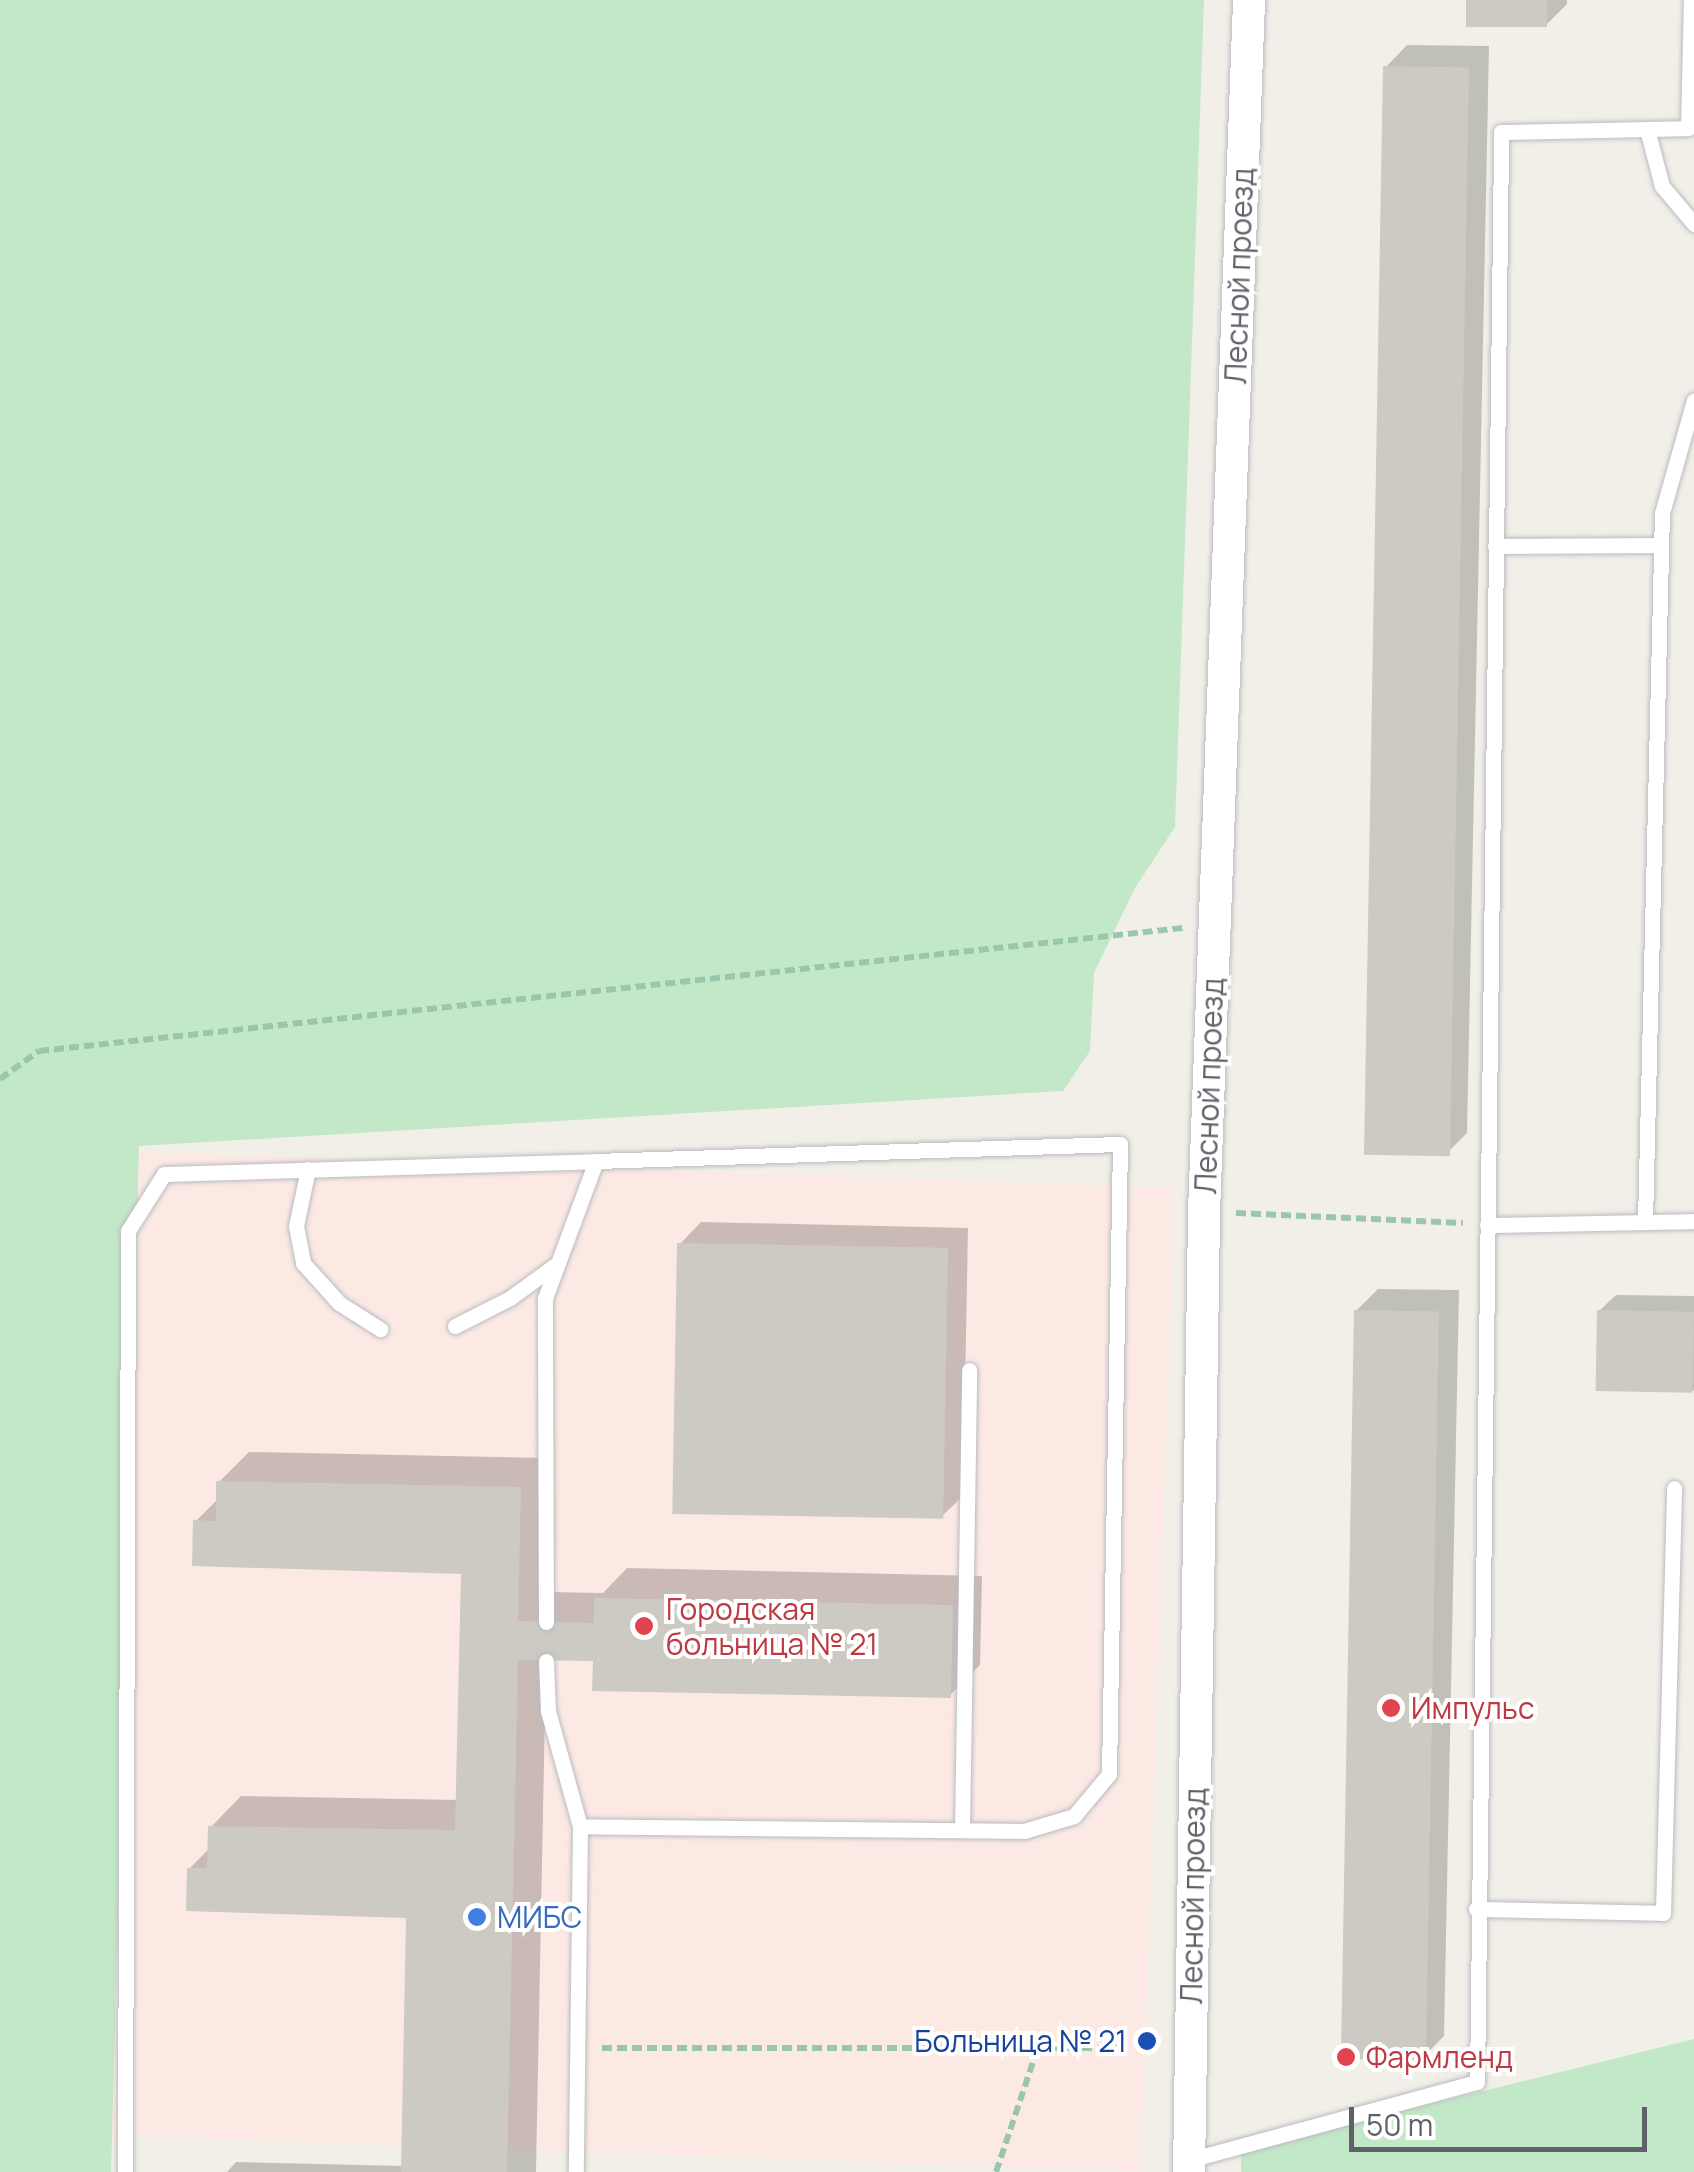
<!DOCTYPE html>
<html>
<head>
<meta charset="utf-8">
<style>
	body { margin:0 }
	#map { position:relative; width:1694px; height:2172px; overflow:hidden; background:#f1efe7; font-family:Manrope,sans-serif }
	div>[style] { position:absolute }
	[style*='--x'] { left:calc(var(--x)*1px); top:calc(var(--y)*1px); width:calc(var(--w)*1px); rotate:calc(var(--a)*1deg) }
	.medical>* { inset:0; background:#fce9e4; transform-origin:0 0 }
	.green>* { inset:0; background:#c3e8c7 }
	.shadow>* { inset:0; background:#0003 }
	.building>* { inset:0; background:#cccac3; transform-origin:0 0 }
	.path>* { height:6px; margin-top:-3px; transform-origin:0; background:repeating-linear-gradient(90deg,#9ac7ab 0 10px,transparent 0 15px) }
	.roads { filter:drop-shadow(0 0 2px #b9bbc1) drop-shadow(0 0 2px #b9bbc1) }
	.lane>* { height:15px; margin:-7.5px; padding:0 7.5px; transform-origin:7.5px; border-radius:7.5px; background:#fff }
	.street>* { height:32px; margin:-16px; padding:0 16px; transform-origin:16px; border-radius:16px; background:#fff }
	.dots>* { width:28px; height:28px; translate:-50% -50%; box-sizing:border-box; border:5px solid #fff; border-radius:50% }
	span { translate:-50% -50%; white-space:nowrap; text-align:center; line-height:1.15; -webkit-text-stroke:8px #fff; paint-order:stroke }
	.street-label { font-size:30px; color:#5e6167 }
	.health-label { font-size:30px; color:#be3a42 }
	.left { translate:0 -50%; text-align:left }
	.shop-label { font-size:30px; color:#366cbe }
	.transit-label { font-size:30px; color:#164399 }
	.right { translate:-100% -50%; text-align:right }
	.scale { position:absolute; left:1349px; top:2107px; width:298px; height:45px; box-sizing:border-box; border:5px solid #5e6167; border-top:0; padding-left:12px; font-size:30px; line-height:35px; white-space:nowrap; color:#5e6167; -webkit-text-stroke:8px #fff; paint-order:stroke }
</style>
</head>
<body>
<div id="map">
	<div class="medical">
		<i style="left:1175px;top:1188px;width:984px;height:1037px;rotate:92deg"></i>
	</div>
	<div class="green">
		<i style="clip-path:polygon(0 0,1204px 0,1175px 827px,1135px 888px,1094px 973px,1090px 1051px,1063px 1091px,139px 1146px,111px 2172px,0 2172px)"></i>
		<i style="clip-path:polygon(1694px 2039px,1694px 2172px,1241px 2172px,1241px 2151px)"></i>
	</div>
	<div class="shadow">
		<i style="clip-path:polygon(1468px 0,1567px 0,1567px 4px,1545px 26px)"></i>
		<i style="clip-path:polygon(1407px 45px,1489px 46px,1467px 1133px,1446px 1154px,1386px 67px)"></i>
		<i style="clip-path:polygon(701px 1222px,968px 1228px,963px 1496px,941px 1517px,680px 1244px)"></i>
		<i style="clip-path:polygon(1378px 1289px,1459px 1290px,1444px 2036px,1422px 2058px,1356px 1311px)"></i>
		<i style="clip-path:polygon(1616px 1295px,1694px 1296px,1694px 1391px,1599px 1311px)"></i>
		<i style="clip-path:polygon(249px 1452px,550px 1458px,547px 1592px,603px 1593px,627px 1568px,982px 1576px,980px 1665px,950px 1695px,596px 1659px,546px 1658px,536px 2172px,227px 2172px,236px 2162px,403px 2166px,408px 1916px,189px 1869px,210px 1848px,211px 1827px,241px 1796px,459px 1800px,463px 1572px,196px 1521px,219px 1498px,219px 1482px)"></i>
	</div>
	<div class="building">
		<i style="left:1466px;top:0;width:81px;height:27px"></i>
		<i style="left:1383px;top:66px;width:86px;height:1089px;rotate:1deg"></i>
		<i style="left:677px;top:1243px;width:271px;height:271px;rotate:1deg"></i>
		<i style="left:1354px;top:1310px;width:85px;height:749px;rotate:1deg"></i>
		<i style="left:1597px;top:1310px;width:97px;height:81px;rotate:1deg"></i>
		<i style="clip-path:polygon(216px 1481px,521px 1487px,518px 1621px,594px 1623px,594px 1598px,953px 1605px,951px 1698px,592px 1691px,593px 1661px,518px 1660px,507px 2172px,401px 2172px,406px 1918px,186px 1911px,187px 1868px,207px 1868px,208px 1826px,455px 1830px,461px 1574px,192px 1566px,193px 1520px,216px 1521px)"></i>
	</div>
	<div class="path">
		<i style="--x:0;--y:1079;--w:48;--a:-35.7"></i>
		<i style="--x:39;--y:1051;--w:1151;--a:-6.14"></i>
		<i style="--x:1236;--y:1213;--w:227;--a:2.5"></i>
		<i style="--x:602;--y:2048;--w:519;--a:0"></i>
		<i style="--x:996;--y:2172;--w:132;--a:-71.4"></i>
	</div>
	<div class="roads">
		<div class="lane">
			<i style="--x:1647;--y:129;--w:59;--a:75.3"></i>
			<i style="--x:1662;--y:186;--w:50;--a:49.9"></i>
			<i style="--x:1495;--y:546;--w:166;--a:-0.3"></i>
			<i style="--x:308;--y:1169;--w:58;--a:101.9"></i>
			<i style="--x:296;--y:1226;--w:38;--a:79"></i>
			<i style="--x:303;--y:1263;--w:54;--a:48"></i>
			<i style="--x:339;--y:1303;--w:49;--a:32.4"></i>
			<i style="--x:1645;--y:1222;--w:709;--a:-88.63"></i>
			<i style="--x:1662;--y:513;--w:117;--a:-74.2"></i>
			<i style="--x:1487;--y:1225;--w:207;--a:-1.1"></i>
			<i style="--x:455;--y:1326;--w:62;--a:-27"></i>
			<i style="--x:510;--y:1298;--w:59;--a:-36.1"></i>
			<i style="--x:546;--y:1622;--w:324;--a:-90.2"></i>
			<i style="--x:545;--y:1298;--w:146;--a:-69.6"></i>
			<i style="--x:596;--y:1161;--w:524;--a:-1.86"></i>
			<i style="--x:1120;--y:1144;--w:630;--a:91"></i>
			<i style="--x:1109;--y:1774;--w:55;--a:129.8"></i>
			<i style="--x:1074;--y:1816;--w:52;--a:163.3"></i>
			<i style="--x:1024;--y:1831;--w:444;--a:-179.4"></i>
			<i style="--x:546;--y:1661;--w:50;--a:87.7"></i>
			<i style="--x:548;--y:1711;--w:119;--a:74.5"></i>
			<i style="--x:580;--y:1826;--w:346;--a:90.7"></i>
			<i style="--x:962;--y:1830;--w:460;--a:-89.1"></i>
			<i style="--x:1476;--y:1909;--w:187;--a:1.2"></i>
			<i style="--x:1663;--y:1913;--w:425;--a:-88.5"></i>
			<i style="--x:1189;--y:2160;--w:298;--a:-15.2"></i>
			<i style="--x:1477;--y:2082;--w:1950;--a:-89.29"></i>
			<i style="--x:1501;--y:132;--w:187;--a:-1.2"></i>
			<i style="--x:1688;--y:128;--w:128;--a:-88.7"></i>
			<i style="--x:125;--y:2172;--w:941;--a:-89.82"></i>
			<i style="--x:128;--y:1231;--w:67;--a:-57.7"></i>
			<i style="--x:164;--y:1174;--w:432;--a:-1.7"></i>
		</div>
		<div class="street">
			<i style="--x:1189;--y:2172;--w:960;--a:-89.1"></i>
			<i style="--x:1204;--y:1212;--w:1213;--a:-87.87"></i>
		</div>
	</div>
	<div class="dots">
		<i style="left:644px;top:1626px;background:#e0444e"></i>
		<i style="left:1391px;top:1708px;background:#e0444e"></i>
		<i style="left:477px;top:1917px;background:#3f7fe0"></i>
		<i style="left:1147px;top:2041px;background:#1a4fb4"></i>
		<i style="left:1346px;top:2057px;background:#e0444e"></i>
	</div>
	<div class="street-label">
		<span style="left:1239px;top:276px;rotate:-88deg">Лесной проезд</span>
		<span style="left:1209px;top:1086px;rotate:-88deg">Лесной проезд</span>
		<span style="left:1193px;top:1896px;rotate:-89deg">Лесной проезд</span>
	</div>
	<div class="health-label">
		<span class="left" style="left:666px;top:1626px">Городская<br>больница № 21</span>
		<span class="left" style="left:1411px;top:1708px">Импульс</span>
		<span class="left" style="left:1366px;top:2057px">Фармленд</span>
	</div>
	<div class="shop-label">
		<span class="left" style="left:497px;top:1917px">МИБС</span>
	</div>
	<div class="transit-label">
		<span class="right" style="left:1127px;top:2041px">Больница № 21</span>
	</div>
	<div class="scale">50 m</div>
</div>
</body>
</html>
